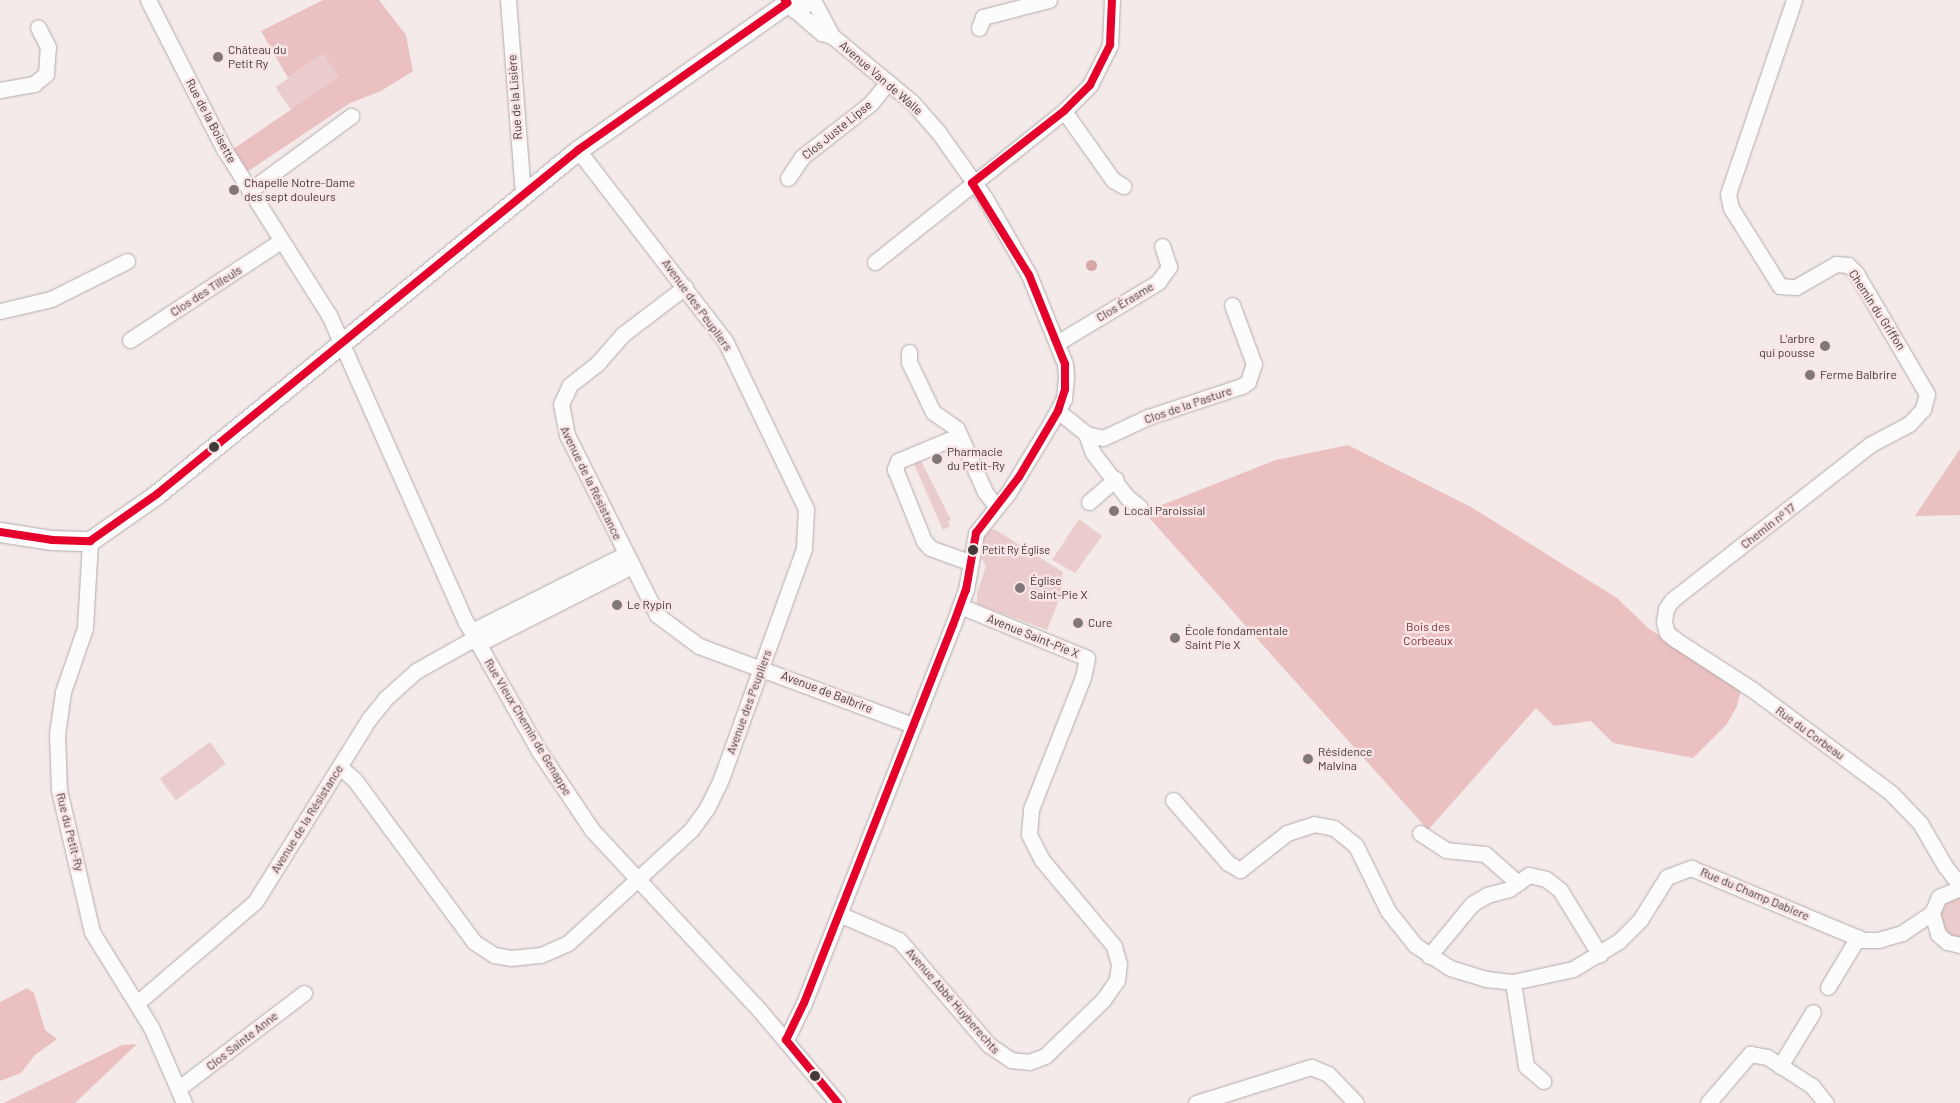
<!DOCTYPE html>
<html>
<head>
<meta charset="utf-8">
<style>
	body { margin:0 }
	#map { position:relative; width:1960px; height:1103px; overflow:hidden; background:#f4eaea; font-family:Barlow,sans-serif }
	div>[style] { position:absolute }
	[style*='--x'] { left:calc(var(--x)*1px); top:calc(var(--y)*1px); width:calc(var(--w)*1px); rotate:calc(var(--a)*1deg) }
	.green>* { inset:0; background:#ebcccc; transform-origin:0 0 }
	.forest>* { inset:0; background:#eac0c1 }
	.water>* { inset:0; background:#d8a7a8 }
	.round { border-radius:50% }
	.roads { filter:drop-shadow(0 0 1px #b2abab) drop-shadow(0 0 1px #b2abab) }
	.minor>* { height:15px; margin:-7.5px; padding:0 7.5px; transform-origin:7.5px; border-radius:7.5px; background:#fdfcfc }
	.major>* { height:19px; margin:-9.5px; padding:0 9.5px; transform-origin:9.5px; border-radius:9.5px; background:#fdfcfc }
	.bus-1>* { height:8px; margin:-4px; padding:0 4px; transform-origin:4px; border-radius:4px; background:#e4002b }
	.dots>* { width:14px; height:14px; translate:-50% -50%; box-sizing:border-box; border:2px solid #f9e5e5; border-radius:50% }
	span { translate:-50% -50%; white-space:nowrap; text-align:center; line-height:1.15; -webkit-text-stroke:5px #f9e5e5; paint-order:stroke }
	.bus-label { font-size:11px; color:#423a3a }
	.left { translate:0 -50%; text-align:left }
	.poi-label { font-size:12px; color:#423a3a }
	.right { translate:-100% -50%; text-align:right }
	.street-label { font-size:12px; color:#423a3a }
	.park-label { font-size:12px; color:#7f2f36 }
</style>
</head>
<body>
<div id="map">
	<div class="green">
		<i style="left:323px;top:54px;width:28px;height:58px;rotate:55deg"></i>
		<i style="clip-path:polygon(921px 461px,951px 520px,948px 521px,950px 526px,943px 530px,914px 464px)"></i>
		<i style="clip-path:polygon(1079px 519px,1102px 536px,1075px 573px,1052px 560px)"></i>
		<i style="clip-path:polygon(988px 529px,996px 530px,1063px 572px,1061px 595px,1047px 630px,977px 604px,977px 593px,986px 566px,978px 552px,980px 540px)"></i>
		<i style="left:210px;top:742px;width:27px;height:62px;rotate:54deg"></i>
		<i style="clip-path:polygon(1960px 894px,1960px 939px,1942px 930px,1938px 914px,1943px 901px)"></i>
	</div>
	<div class="forest">
		<i style="clip-path:polygon(323px 0,379px 0,406px 35px,413px 71px,381px 91px,350px 103px,247px 172px,233px 149px,339px 77px,323px 54px,288px 78px,261px 31px)"></i>
		<i style="clip-path:polygon(1348px 445px,1471px 507px,1617px 598px,1648px 628px,1741px 690px,1737px 706px,1727px 724px,1693px 758px,1613px 743px,1591px 721px,1554px 726px,1536px 708px,1428px 830px,1144px 512px,1276px 460px)"></i>
		<i style="clip-path:polygon(1960px 449px,1960px 515px,1915px 516px)"></i>
		<i style="clip-path:polygon(27px 988px,34px 993px,45px 1030px,57px 1039px,35px 1055px,21px 1073px,0 1081px,0 1002px)"></i>
		<i style="clip-path:polygon(137px 1044px,75px 1103px,4px 1103px,122px 1045px)"></i>
	</div>
	<div class="water">
		<i class="round" style="left:1085.5px;top:259.5px;width:11px;height:11px"></i>
	</div>
	<div class="roads">
		<div class="minor">
			<i style="--x:148;--y:0;--w:167;--a:63"></i>
			<i style="--x:224;--y:149;--w:196;--a:57.7"></i>
			<i style="--x:329;--y:315;--w:336;--a:66"></i>
			<i style="--x:466;--y:622;--w:148;--a:60.5"></i>
			<i style="--x:539;--y:751;--w:95;--a:56.1"></i>
			<i style="--x:592;--y:830;--w:248;--a:47.1"></i>
			<i style="--x:761;--y:1012;--w:119;--a:49.8"></i>
			<i style="--x:508;--y:0;--w:194;--a:85.6"></i>
			<i style="--x:1794;--y:0;--w:205;--a:108.8"></i>
			<i style="--x:1728;--y:194;--w:14;--a:78"></i>
			<i style="--x:1731;--y:208;--w:92;--a:57.9"></i>
			<i style="--x:1780;--y:286;--w:16;--a:4"></i>
			<i style="--x:1796;--y:287;--w:46;--a:-29.9"></i>
			<i style="--x:1836;--y:264;--w:12;--a:5"></i>
			<i style="--x:1848;--y:265;--w:11;--a:45"></i>
			<i style="--x:1856;--y:273;--w:140;--a:59.6"></i>
			<i style="--x:1927;--y:394;--w:16;--a:105"></i>
			<i style="--x:1923;--y:409;--w:21;--a:133"></i>
			<i style="--x:1909;--y:424;--w:43;--a:152.2"></i>
			<i style="--x:1871;--y:444;--w:253;--a:141.9"></i>
			<i style="--x:1672;--y:600;--w:11;--a:124"></i>
			<i style="--x:1666;--y:609;--w:13;--a:99"></i>
			<i style="--x:1664;--y:622;--w:11;--a:75"></i>
			<i style="--x:1667;--y:633;--w:11;--a:38"></i>
			<i style="--x:1676;--y:640;--w:92;--a:33"></i>
			<i style="--x:1753;--y:690;--w:172;--a:36.7"></i>
			<i style="--x:1891;--y:793;--w:42;--a:46"></i>
			<i style="--x:1920;--y:823;--w:50;--a:59.8"></i>
			<i style="--x:1945;--y:866;--w:24;--a:52"></i>
			<i style="--x:794;--y:9;--w:37;--a:41"></i>
			<i style="--x:822;--y:33;--w:10;--a:17"></i>
			<i style="--x:979;--y:28;--w:12;--a:-70"></i>
			<i style="--x:983;--y:17;--w:68;--a:-14.4"></i>
			<i style="--x:0;--y:90;--w:35;--a:-10"></i>
			<i style="--x:34;--y:84;--w:16;--a:-40"></i>
			<i style="--x:46;--y:74;--w:27;--a:-86"></i>
			<i style="--x:48;--y:47;--w:22;--a:-117"></i>
			<i style="--x:1064;--y:111;--w:85;--a:54.6"></i>
			<i style="--x:1113;--y:180;--w:12;--a:31"></i>
			<i style="--x:788;--y:178;--w:25;--a:-56"></i>
			<i style="--x:802;--y:157;--w:88;--a:-38"></i>
			<i style="--x:871;--y:103;--w:27;--a:-51"></i>
			<i style="--x:249;--y:191;--w:127;--a:-36.3"></i>
			<i style="--x:875;--y:262;--w:242;--a:-38.6"></i>
			<i style="--x:1064;--y:111;--w:37;--a:-45"></i>
			<i style="--x:1090;--y:85;--w:45;--a:-63.4"></i>
			<i style="--x:1110;--y:45;--w:45;--a:-87.5"></i>
			<i style="--x:685;--y:287;--w:78;--a:142.8"></i>
			<i style="--x:623;--y:334;--w:38;--a:131"></i>
			<i style="--x:598;--y:363;--w:36;--a:142"></i>
			<i style="--x:570;--y:385;--w:21;--a:115"></i>
			<i style="--x:561;--y:404;--w:32;--a:79"></i>
			<i style="--x:567;--y:435;--w:201;--a:63.4"></i>
			<i style="--x:657;--y:615;--w:52;--a:36.4"></i>
			<i style="--x:699;--y:646;--w:228;--a:20.3"></i>
			<i style="--x:0;--y:311;--w:52;--a:-13.2"></i>
			<i style="--x:51;--y:299;--w:85;--a:-26.6"></i>
			<i style="--x:130;--y:340;--w:181;--a:-33.3"></i>
			<i style="--x:1057;--y:343;--w:118;--a:-31.1"></i>
			<i style="--x:1158;--y:282;--w:19;--a:-54"></i>
			<i style="--x:1169;--y:267;--w:22;--a:-108"></i>
			<i style="--x:909;--y:352;--w:10;--a:90"></i>
			<i style="--x:909;--y:362;--w:55;--a:64.4"></i>
			<i style="--x:933;--y:412;--w:29;--a:35"></i>
			<i style="--x:957;--y:429;--w:69;--a:66"></i>
			<i style="--x:985;--y:492;--w:18;--a:52"></i>
			<i style="--x:1058;--y:411;--w:36;--a:39"></i>
			<i style="--x:1086;--y:434;--w:17;--a:13"></i>
			<i style="--x:1103;--y:438;--w:50;--a:-25"></i>
			<i style="--x:1148;--y:417;--w:99;--a:-18.3"></i>
			<i style="--x:1242;--y:386;--w:7;--a:-34"></i>
			<i style="--x:1248;--y:382;--w:19;--a:-72"></i>
			<i style="--x:1254;--y:364;--w:63;--a:-110.4"></i>
			<i style="--x:1086;--y:434;--w:20;--a:70"></i>
			<i style="--x:1093;--y:453;--w:56;--a:52.3"></i>
			<i style="--x:1127;--y:497;--w:16;--a:38"></i>
			<i style="--x:958;--y:436;--w:65;--a:157.4"></i>
			<i style="--x:898;--y:461;--w:9;--a:111"></i>
			<i style="--x:895;--y:469;--w:78;--a:68.1"></i>
			<i style="--x:924;--y:541;--w:9;--a:49"></i>
			<i style="--x:930;--y:548;--w:41;--a:19.7"></i>
			<i style="--x:1089;--y:502;--w:35;--a:-41"></i>
			<i style="--x:90;--y:541;--w:87;--a:93.3"></i>
			<i style="--x:85;--y:628;--w:68;--a:109"></i>
			<i style="--x:63;--y:692;--w:42;--a:98.1"></i>
			<i style="--x:57;--y:734;--w:56;--a:88"></i>
			<i style="--x:59;--y:790;--w:146;--a:76.9"></i>
			<i style="--x:92;--y:932;--w:112;--a:58.2"></i>
			<i style="--x:151;--y:1027;--w:83;--a:66.5"></i>
			<i style="--x:472;--y:631;--w:172;--a:-26.6"></i>
			<i style="--x:478;--y:644;--w:173;--a:-26.9"></i>
			<i style="--x:340;--y:767;--w:18;--a:41"></i>
			<i style="--x:354;--y:779;--w:202;--a:53.6"></i>
			<i style="--x:474;--y:942;--w:24;--a:33"></i>
			<i style="--x:494;--y:955;--w:17;--a:10"></i>
			<i style="--x:511;--y:958;--w:30;--a:-6"></i>
			<i style="--x:541;--y:955;--w:30;--a:-24"></i>
			<i style="--x:568;--y:943;--w:167;--a:-42.6"></i>
			<i style="--x:691;--y:830;--w:27;--a:-54"></i>
			<i style="--x:707;--y:808;--w:32;--a:-64"></i>
			<i style="--x:721;--y:779;--w:245;--a:-70.2"></i>
			<i style="--x:804;--y:548;--w:39;--a:-87"></i>
			<i style="--x:806;--y:509;--w:187;--a:-115.7"></i>
			<i style="--x:725;--y:341;--w:241;--a:-127.6"></i>
			<i style="--x:1173;--y:800;--w:84;--a:48.9"></i>
			<i style="--x:1228;--y:863;--w:14;--a:30"></i>
			<i style="--x:1240;--y:870;--w:60;--a:-38.2"></i>
			<i style="--x:1287;--y:833;--w:28;--a:-18"></i>
			<i style="--x:1314;--y:824;--w:20;--a:11"></i>
			<i style="--x:1334;--y:828;--w:28;--a:39"></i>
			<i style="--x:1356;--y:846;--w:72;--a:63.8"></i>
			<i style="--x:1388;--y:911;--w:43;--a:51.5"></i>
			<i style="--x:1415;--y:945;--w:42;--a:33.3"></i>
			<i style="--x:1450;--y:968;--w:39;--a:17"></i>
			<i style="--x:1487;--y:979;--w:26;--a:7"></i>
			<i style="--x:1513;--y:982;--w:61;--a:-12.2"></i>
			<i style="--x:1573;--y:969;--w:54;--a:-31.3"></i>
			<i style="--x:1619;--y:941;--w:30;--a:-45"></i>
			<i style="--x:1640;--y:920;--w:51;--a:-57.9"></i>
			<i style="--x:1667;--y:877;--w:26;--a:-21"></i>
			<i style="--x:1691;--y:868;--w:186;--a:22.7"></i>
			<i style="--x:1863;--y:940;--w:15;--a:0"></i>
			<i style="--x:1878;--y:940;--w:25;--a:-16"></i>
			<i style="--x:1902;--y:933;--w:36;--a:-34"></i>
			<i style="--x:1420;--y:833;--w:31;--a:33"></i>
			<i style="--x:1446;--y:850;--w:39;--a:6"></i>
			<i style="--x:1485;--y:854;--w:44;--a:41.3"></i>
			<i style="--x:1960;--y:888;--w:23;--a:157"></i>
			<i style="--x:1939;--y:897;--w:17;--a:114"></i>
			<i style="--x:1932;--y:913;--w:22;--a:74"></i>
			<i style="--x:1938;--y:934;--w:12;--a:42"></i>
			<i style="--x:1947;--y:942;--w:13;--a:13"></i>
			<i style="--x:839;--y:914;--w:65;--a:23.4"></i>
			<i style="--x:899;--y:940;--w:138;--a:49.4"></i>
			<i style="--x:989;--y:1045;--w:27;--a:34"></i>
			<i style="--x:1011;--y:1060;--w:18;--a:6"></i>
			<i style="--x:1029;--y:1062;--w:17;--a:-21"></i>
			<i style="--x:1045;--y:1056;--w:81;--a:-44"></i>
			<i style="--x:1103;--y:1000;--w:24;--a:-55"></i>
			<i style="--x:1117;--y:980;--w:16;--a:-83"></i>
			<i style="--x:1119;--y:964;--w:19;--a:-106"></i>
			<i style="--x:1114;--y:946;--w:112;--a:-129.9"></i>
			<i style="--x:1042;--y:860;--w:29;--a:-117"></i>
			<i style="--x:1029;--y:834;--w:25;--a:-85"></i>
			<i style="--x:1031;--y:809;--w:142;--a:-68.5"></i>
			<i style="--x:1083;--y:677;--w:19;--a:-78"></i>
			<i style="--x:1087;--y:658;--w:137;--a:-157.7"></i>
			<i style="--x:1429;--y:956;--w:67;--a:-50.4"></i>
			<i style="--x:1472;--y:904;--w:17;--a:-31"></i>
			<i style="--x:1487;--y:895;--w:23;--a:-15"></i>
			<i style="--x:1509;--y:889;--w:24;--a:-35"></i>
			<i style="--x:1529;--y:875;--w:17;--a:13"></i>
			<i style="--x:1546;--y:879;--w:18;--a:38"></i>
			<i style="--x:1560;--y:890;--w:76;--a:58.4"></i>
			<i style="--x:1513;--y:982;--w:85;--a:81.2"></i>
			<i style="--x:1526;--y:1066;--w:23;--a:41"></i>
			<i style="--x:1828;--y:987;--w:58;--a:-59"></i>
			<i style="--x:137;--y:1003;--w:155;--a:-40.6"></i>
			<i style="--x:255;--y:902;--w:216;--a:-58.1"></i>
			<i style="--x:369;--y:719;--w:27;--a:-51"></i>
			<i style="--x:386;--y:698;--w:40;--a:-42"></i>
			<i style="--x:416;--y:671;--w:68;--a:-29.2"></i>
			<i style="--x:786;--y:1040;--w:41;--a:-64.1"></i>
			<i style="--x:804;--y:1003;--w:406;--a:-68.5"></i>
			<i style="--x:953;--y:625;--w:37;--a:-70"></i>
			<i style="--x:966;--y:590;--w:58;--a:-80"></i>
			<i style="--x:976;--y:533;--w:51;--a:-51.3"></i>
			<i style="--x:1008;--y:493;--w:81;--a:-58.7"></i>
			<i style="--x:1050;--y:424;--w:29;--a:-61"></i>
			<i style="--x:1064;--y:399;--w:23;--a:-85"></i>
			<i style="--x:1066;--y:376;--w:12;--a:-95"></i>
			<i style="--x:1065;--y:364;--w:96;--a:-112"></i>
			<i style="--x:1029;--y:275;--w:89;--a:-119.7"></i>
			<i style="--x:985;--y:198;--w:80;--a:-125.3"></i>
			<i style="--x:939;--y:133;--w:40;--a:-131"></i>
			<i style="--x:913;--y:103;--w:105;--a:-140.4"></i>
			<i style="--x:832;--y:36;--w:41;--a:-117.8"></i>
			<i style="--x:1780;--y:1066;--w:63;--a:-58.6"></i>
			<i style="--x:179;--y:1088;--w:157;--a:-37.2"></i>
			<i style="--x:1196;--y:1103;--w:121;--a:-17.4"></i>
			<i style="--x:1311;--y:1067;--w:18;--a:22"></i>
			<i style="--x:1328;--y:1074;--w:40;--a:46"></i>
			<i style="--x:1708;--y:1103;--w:65;--a:-49.4"></i>
			<i style="--x:1750;--y:1054;--w:17;--a:10"></i>
			<i style="--x:1767;--y:1057;--w:54;--a:32.8"></i>
			<i style="--x:1812;--y:1086;--w:22;--a:51"></i>
		</div>
		<div class="major">
			<i style="--x:785;--y:0;--w:14;--a:39"></i>
			<i style="--x:796;--y:9;--w:16;--a:-35"></i>
			<i style="--x:0;--y:532;--w:53;--a:8.7"></i>
			<i style="--x:52;--y:540;--w:38;--a:2"></i>
			<i style="--x:90;--y:541;--w:82;--a:-35"></i>
			<i style="--x:157;--y:494;--w:544;--a:-39.25"></i>
			<i style="--x:578;--y:150;--w:256;--a:-35.1"></i>
		</div>
	</div>
	<div class="bus-1">
		<i style="--x:0;--y:532;--w:53;--a:8.7"></i>
		<i style="--x:52;--y:540;--w:38;--a:2"></i>
		<i style="--x:90;--y:541;--w:82;--a:-35"></i>
		<i style="--x:157;--y:494;--w:544;--a:-39.25"></i>
		<i style="--x:578;--y:150;--w:256;--a:-35.1"></i>
		<i style="--x:787;--y:3;--w:4;--a:-124"></i>
		<i style="--x:838;--y:1103;--w:82;--a:-129.5"></i>
		<i style="--x:786;--y:1040;--w:41;--a:-64.1"></i>
		<i style="--x:804;--y:1003;--w:406;--a:-68.5"></i>
		<i style="--x:953;--y:625;--w:37;--a:-70"></i>
		<i style="--x:966;--y:590;--w:58;--a:-80"></i>
		<i style="--x:976;--y:533;--w:71;--a:-52.5"></i>
		<i style="--x:1019;--y:477;--w:77;--a:-59.4"></i>
		<i style="--x:1058;--y:411;--w:23;--a:-72"></i>
		<i style="--x:1065;--y:389;--w:25;--a:-90"></i>
		<i style="--x:1065;--y:364;--w:96;--a:-112"></i>
		<i style="--x:1029;--y:275;--w:108;--a:-121.8"></i>
		<i style="--x:972;--y:183;--w:117;--a:-38"></i>
		<i style="--x:1064;--y:111;--w:37;--a:-45"></i>
		<i style="--x:1090;--y:85;--w:45;--a:-63.4"></i>
		<i style="--x:1110;--y:45;--w:45;--a:-87.5"></i>
	</div>
	<div class="dots">
		<i style="left:218px;top:57px;background:#807878"></i>
		<i style="left:234px;top:190px;background:#807878"></i>
		<i style="left:1825px;top:346px;background:#807878"></i>
		<i style="left:1810px;top:375px;background:#807878"></i>
		<i style="left:214px;top:447px;background:#423a3a"></i>
		<i style="left:937px;top:459px;background:#807878"></i>
		<i style="left:1114px;top:511px;background:#807878"></i>
		<i style="left:973px;top:550px;background:#423a3a"></i>
		<i style="left:1020px;top:588px;background:#807878"></i>
		<i style="left:617px;top:605px;background:#807878"></i>
		<i style="left:1078px;top:623px;background:#807878"></i>
		<i style="left:1175px;top:638px;background:#807878"></i>
		<i style="left:1308px;top:759px;background:#807878"></i>
		<i style="left:815px;top:1076px;background:#423a3a"></i>
	</div>
	<div class="bus-label">
		<span class="left" style="left:982px;top:550px">Petit Ry Église</span>
	</div>
	<div class="poi-label">
		<span class="left" style="left:228px;top:57px">Château du<br>Petit Ry</span>
		<span class="left" style="left:244px;top:190px">Chapelle Notre-Dame<br>des sept douleurs</span>
		<span class="right" style="left:1815px;top:346px">L'arbre<br>qui pousse</span>
		<span class="left" style="left:1820px;top:375px">Ferme Balbrire</span>
		<span class="left" style="left:947px;top:459px">Pharmacie<br>du Petit-Ry</span>
		<span class="left" style="left:1124px;top:511px">Local Paroissial</span>
		<span class="left" style="left:1030px;top:588px">Église<br>Saint-Pie X</span>
		<span class="left" style="left:627px;top:605px">Le Rypin</span>
		<span class="left" style="left:1088px;top:623px">Cure</span>
		<span class="left" style="left:1185px;top:638px">École fondamentale<br>Saint Pie X</span>
		<span class="left" style="left:1318px;top:759px">Résidence<br>Malvina</span>
	</div>
	<div class="street-label">
		<span style="left:881px;top:78px;rotate:41deg">Avenue Van de Walle</span>
		<span style="left:515px;top:97px;rotate:-94deg">Rue de la Lisière</span>
		<span style="left:211px;top:121px;rotate:62deg">Rue de la Boisette</span>
		<span style="left:837px;top:130px;rotate:-39deg">Clos Juste Lipse</span>
		<span style="left:206px;top:291px;rotate:-33deg">Clos des Tilleuls</span>
		<span style="left:1125px;top:302px;rotate:-31deg">Clos Érasme</span>
		<span style="left:697px;top:305px;rotate:54deg">Avenue des Peupliers</span>
		<span style="left:1877px;top:310px;rotate:57deg">Chemin du Griffon</span>
		<span style="left:1188px;top:405px;rotate:-19deg">Clos de la Pasture</span>
		<span style="left:591px;top:483px;rotate:64deg">Avenue de la Résistance</span>
		<span style="left:1768px;top:526px;rotate:-38deg">Chemin nᵒ 17</span>
		<span style="left:1033px;top:636px;rotate:22deg">Avenue Saint-Pie X</span>
		<span style="left:827px;top:692px;rotate:21deg">Avenue de Balbrire</span>
		<span style="left:749px;top:702px;rotate:-70deg">Avenue des Peupliers</span>
		<span style="left:528px;top:727px;rotate:59deg">Rue Vieux Chemin de Genappe</span>
		<span style="left:1810px;top:733px;rotate:36deg">Rue du Corbeau</span>
		<span style="left:307px;top:819px;rotate:-58deg">Avenue de la Résistance</span>
		<span style="left:70px;top:832px;rotate:76deg">Rue du Petit-Ry</span>
		<span style="left:1755px;top:894px;rotate:23deg">Rue du Champ Dabiere</span>
		<span style="left:953px;top:1001px;rotate:49deg">Avenue Abbé Huyberechts</span>
		<span style="left:242px;top:1041px;rotate:-38deg">Clos Sainte Anne</span>
	</div>
	<div class="park-label">
		<span style="left:1428px;top:634px">Bois des<br>Corbeaux</span>
	</div>
</div>
</body>
</html>
